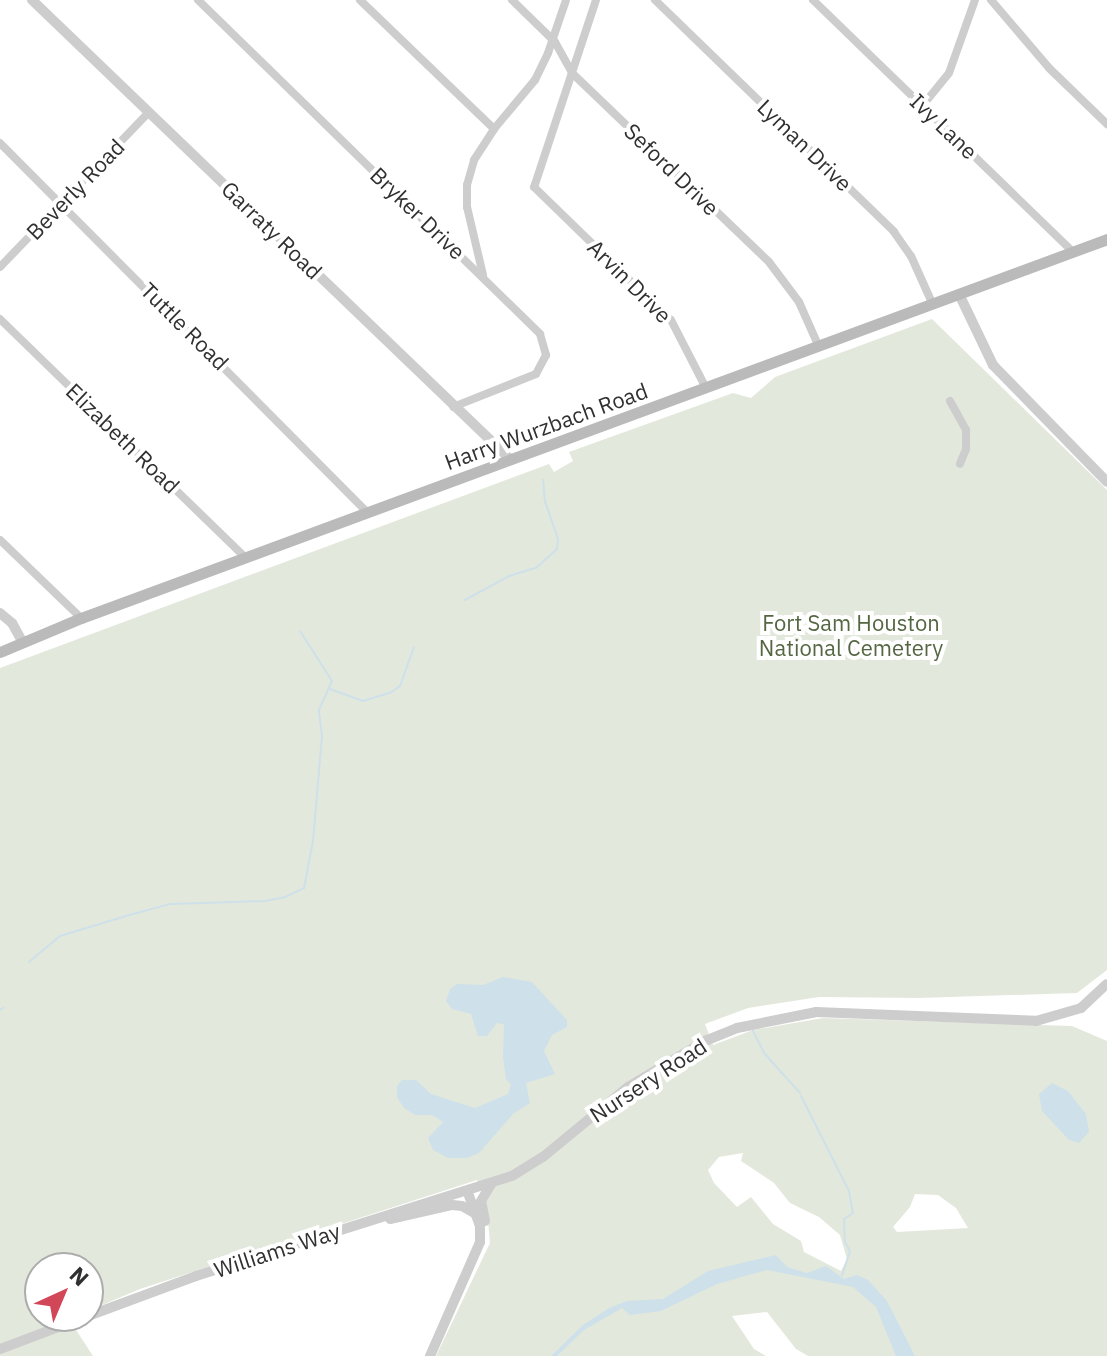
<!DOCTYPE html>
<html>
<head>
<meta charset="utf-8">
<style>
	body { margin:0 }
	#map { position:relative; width:1107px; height:1356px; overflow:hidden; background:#fff; font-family:"IBM Plex Sans",sans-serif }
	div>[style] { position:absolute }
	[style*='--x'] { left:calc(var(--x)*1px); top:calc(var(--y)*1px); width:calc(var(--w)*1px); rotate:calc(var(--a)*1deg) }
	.green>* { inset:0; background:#e3e8dc }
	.water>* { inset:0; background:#cee0e9 }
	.stream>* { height:2px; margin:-1px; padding:0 1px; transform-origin:1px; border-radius:1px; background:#cee0e9 }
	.minor>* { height:8px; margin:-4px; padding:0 4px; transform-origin:4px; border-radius:4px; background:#cdcdcd }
	.tertiary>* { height:10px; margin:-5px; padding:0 5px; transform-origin:5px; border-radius:5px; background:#cdcdcd }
	.secondary>* { height:11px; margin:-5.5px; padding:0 5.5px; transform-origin:5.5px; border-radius:5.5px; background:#bababa }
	span { translate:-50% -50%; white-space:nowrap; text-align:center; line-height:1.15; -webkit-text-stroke:8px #fff; paint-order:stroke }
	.street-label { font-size:22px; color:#303030 }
	.park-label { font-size:22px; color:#556742 }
	.north { position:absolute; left:24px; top:1252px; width:80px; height:80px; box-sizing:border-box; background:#fff; border:2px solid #acacac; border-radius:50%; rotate:44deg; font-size:22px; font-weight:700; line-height:32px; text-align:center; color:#303030 }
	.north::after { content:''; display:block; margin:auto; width:28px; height:36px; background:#d24758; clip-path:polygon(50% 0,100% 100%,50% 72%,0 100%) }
</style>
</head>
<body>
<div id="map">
	<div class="green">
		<i style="clip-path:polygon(evenodd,932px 319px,1107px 490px,1107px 970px,1077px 993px,919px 998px,819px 997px,748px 1008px,705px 1024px,713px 1045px,753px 1030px,823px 1018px,1072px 1026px,1107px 1041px,1107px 1356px,808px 1356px,796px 1349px,767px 1312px,732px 1316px,754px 1349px,766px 1356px,436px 1356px,490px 1243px,486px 1200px,477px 1180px,140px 1289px,88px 1311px,88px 1268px,40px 1268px,40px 1316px,75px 1316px,69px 1319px,93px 1356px,0 1356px,0 668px,549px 464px,554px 472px,573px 461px,569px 452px,733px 393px,751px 398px,775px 377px,932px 319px,743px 1153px,741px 1161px,774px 1183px,790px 1203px,819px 1217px,840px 1235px,847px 1259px,841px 1271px,804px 1252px,801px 1241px,773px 1224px,751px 1197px,737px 1207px,714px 1183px,708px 1170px,719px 1157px,743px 1153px,932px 319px,915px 1194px,938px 1195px,956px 1208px,968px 1228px,897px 1232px,893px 1227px,910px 1207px,915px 1194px)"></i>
	</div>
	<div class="water">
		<i style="clip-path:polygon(503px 977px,532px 982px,567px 1020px,567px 1027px,552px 1035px,544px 1051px,555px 1074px,526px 1083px,530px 1103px,513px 1114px,479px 1153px,467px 1158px,448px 1158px,433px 1150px,428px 1138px,443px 1122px,432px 1115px,415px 1115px,404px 1108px,397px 1097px,397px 1086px,402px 1080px,416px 1080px,431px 1094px,475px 1108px,508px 1094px,511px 1085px,506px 1079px,503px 1057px,504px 1024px,497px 1023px,487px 1036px,478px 1036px,471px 1014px,452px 1009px,446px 1001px,450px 989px,457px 984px,483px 985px)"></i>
		<i style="clip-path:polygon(1052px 1083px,1068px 1091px,1086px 1114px,1089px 1132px,1079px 1143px,1069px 1140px,1042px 1111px,1039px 1094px)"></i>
		<i style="clip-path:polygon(776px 1255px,787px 1267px,807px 1273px,826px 1266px,844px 1279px,857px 1275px,868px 1280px,887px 1301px,915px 1356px,896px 1356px,876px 1307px,853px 1287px,767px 1270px,717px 1284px,661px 1311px,630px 1315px,622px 1308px,584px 1330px,557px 1356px,551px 1356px,583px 1325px,609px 1308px,627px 1301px,663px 1299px,708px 1271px)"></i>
	</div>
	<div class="stream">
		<i style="--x:465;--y:600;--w:50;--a:-28.6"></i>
		<i style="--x:509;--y:576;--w:28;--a:-17"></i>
		<i style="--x:536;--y:568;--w:28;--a:-42"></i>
		<i style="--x:557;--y:549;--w:10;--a:-84"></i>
		<i style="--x:558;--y:539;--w:39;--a:-109"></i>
		<i style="--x:545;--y:502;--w:22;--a:-95"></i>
		<i style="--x:330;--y:689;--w:35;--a:20"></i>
		<i style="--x:363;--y:701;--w:28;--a:-17"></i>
		<i style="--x:390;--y:693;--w:12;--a:-35"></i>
		<i style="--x:400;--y:686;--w:41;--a:-70.3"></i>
		<i style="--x:29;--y:962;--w:40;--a:-40"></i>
		<i style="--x:60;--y:936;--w:76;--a:-16.8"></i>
		<i style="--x:133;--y:914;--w:39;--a:-15"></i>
		<i style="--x:171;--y:904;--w:94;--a:-1.8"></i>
		<i style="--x:265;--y:901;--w:20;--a:-11"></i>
		<i style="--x:285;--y:897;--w:21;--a:-25"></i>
		<i style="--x:304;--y:888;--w:48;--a:-79.2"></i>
		<i style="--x:313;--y:841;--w:105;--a:-85.1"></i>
		<i style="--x:322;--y:736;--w:26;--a:-97"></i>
		<i style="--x:319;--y:710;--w:32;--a:-66"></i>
		<i style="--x:332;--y:681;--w:59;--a:-122.6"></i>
		<i style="--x:0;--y:1010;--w:4;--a:-34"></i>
		<i style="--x:753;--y:1031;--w:25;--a:63"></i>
		<i style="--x:764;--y:1053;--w:54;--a:48"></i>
		<i style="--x:801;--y:1096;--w:106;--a:63.2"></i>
		<i style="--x:849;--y:1191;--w:22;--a:80"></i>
		<i style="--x:853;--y:1213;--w:11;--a:146"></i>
		<i style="--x:844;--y:1219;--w:23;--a:88"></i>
		<i style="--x:845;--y:1242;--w:10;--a:61"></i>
		<i style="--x:850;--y:1251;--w:26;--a:108"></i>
	</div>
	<div class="minor">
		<i style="--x:198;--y:0;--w:478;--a:44.3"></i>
		<i style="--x:540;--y:334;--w:22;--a:74"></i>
		<i style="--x:546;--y:355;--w:21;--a:118"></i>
		<i style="--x:536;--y:374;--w:89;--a:158.3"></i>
		<i style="--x:360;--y:0;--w:186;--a:43.9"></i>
		<i style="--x:512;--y:0;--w:60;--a:44.3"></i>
		<i style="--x:555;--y:42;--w:35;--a:61"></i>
		<i style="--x:572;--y:73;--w:273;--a:43.8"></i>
		<i style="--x:769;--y:262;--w:50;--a:53.1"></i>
		<i style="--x:799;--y:302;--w:49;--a:66"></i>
		<i style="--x:596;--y:0;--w:197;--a:108.3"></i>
		<i style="--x:534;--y:187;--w:191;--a:44.2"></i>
		<i style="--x:671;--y:320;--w:76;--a:62.8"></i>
		<i style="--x:655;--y:0;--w:333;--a:44.1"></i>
		<i style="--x:894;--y:232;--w:29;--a:55"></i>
		<i style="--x:911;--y:256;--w:54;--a:65.8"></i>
		<i style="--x:813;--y:0;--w:363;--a:44.1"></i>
		<i style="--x:991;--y:0;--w:89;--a:49.5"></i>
		<i style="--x:1049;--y:68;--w:81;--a:44"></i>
		<i style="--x:923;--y:105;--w:41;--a:-50.9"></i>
		<i style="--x:949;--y:73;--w:77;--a:-70.4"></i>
		<i style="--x:0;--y:143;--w:520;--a:45.16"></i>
		<i style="--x:0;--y:267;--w:215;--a:-46.1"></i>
		<i style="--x:483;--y:275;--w:70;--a:-103.2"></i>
		<i style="--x:467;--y:207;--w:22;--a:-90"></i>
		<i style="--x:467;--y:185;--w:26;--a:-74"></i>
		<i style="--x:474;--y:160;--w:37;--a:-57"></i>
		<i style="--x:494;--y:129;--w:64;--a:-50.1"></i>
		<i style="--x:535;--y:80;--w:30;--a:-64"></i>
		<i style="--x:548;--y:53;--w:56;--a:-71.2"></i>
		<i style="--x:0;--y:319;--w:342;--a:44.2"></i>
		<i style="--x:950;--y:401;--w:33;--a:61"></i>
		<i style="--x:966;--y:430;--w:19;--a:90"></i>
		<i style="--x:966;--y:449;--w:16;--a:112"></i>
		<i style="--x:0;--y:540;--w:112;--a:43.9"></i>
	</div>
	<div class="tertiary">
		<i style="--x:32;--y:0;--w:664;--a:43.84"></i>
		<i style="--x:959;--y:294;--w:79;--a:64.4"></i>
		<i style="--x:993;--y:365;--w:163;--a:45.7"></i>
		<i style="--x:0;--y:613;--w:16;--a:40"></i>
		<i style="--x:12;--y:623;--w:23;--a:61"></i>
		<i style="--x:390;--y:1219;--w:64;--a:-12.7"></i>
		<i style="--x:452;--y:1205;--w:10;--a:6"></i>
		<i style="--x:462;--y:1206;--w:16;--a:30"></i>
		<i style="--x:485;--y:1221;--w:20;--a:-101"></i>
		<i style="--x:481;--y:1201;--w:21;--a:-59"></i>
		<i style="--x:88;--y:1316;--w:115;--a:-20.3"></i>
		<i style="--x:196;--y:1276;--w:331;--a:-17.6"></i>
		<i style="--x:512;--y:1176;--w:36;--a:-32"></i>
		<i style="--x:543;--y:1157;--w:110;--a:-39.5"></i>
		<i style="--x:628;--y:1087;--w:90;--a:-30.9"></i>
		<i style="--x:705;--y:1041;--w:35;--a:-22"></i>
		<i style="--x:737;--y:1028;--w:81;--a:-11.4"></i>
		<i style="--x:816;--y:1012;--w:220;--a:2.3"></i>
		<i style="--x:1036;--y:1021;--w:47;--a:-16.1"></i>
		<i style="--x:1081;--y:1008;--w:35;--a:-43"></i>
		<i style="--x:0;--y:1349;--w:94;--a:-20.6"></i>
		<i style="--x:430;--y:1356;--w:124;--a:-66.3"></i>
		<i style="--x:480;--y:1242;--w:16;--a:-90"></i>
		<i style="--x:480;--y:1226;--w:37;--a:-110"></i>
	</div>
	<div class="secondary">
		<i style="--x:0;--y:652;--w:88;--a:-22.8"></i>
		<i style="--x:81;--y:618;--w:1094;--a:-20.27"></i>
	</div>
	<div class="street-label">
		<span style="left:944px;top:126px;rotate:44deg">Ivy Lane</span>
		<span style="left:805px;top:145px;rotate:44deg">Lyman Drive</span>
		<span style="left:672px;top:169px;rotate:44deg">Seford Drive</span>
		<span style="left:75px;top:189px;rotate:-46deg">Beverly Road</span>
		<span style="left:418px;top:213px;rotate:44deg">Bryker Drive</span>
		<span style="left:272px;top:230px;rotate:44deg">Garraty Road</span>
		<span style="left:630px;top:281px;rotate:45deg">Arvin Drive</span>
		<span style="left:185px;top:326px;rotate:45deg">Tuttle Road</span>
		<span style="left:546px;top:426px;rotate:-20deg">Harry Wurzbach Road</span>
		<span style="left:123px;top:438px;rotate:44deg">Elizabeth Road</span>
		<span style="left:648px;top:1080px;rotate:-33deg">Nursery Road</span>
		<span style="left:277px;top:1250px;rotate:-18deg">Williams Way</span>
	</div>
	<div class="park-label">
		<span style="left:851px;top:635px">Fort Sam Houston<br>National Cemetery</span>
	</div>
	<div class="north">N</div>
</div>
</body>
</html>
